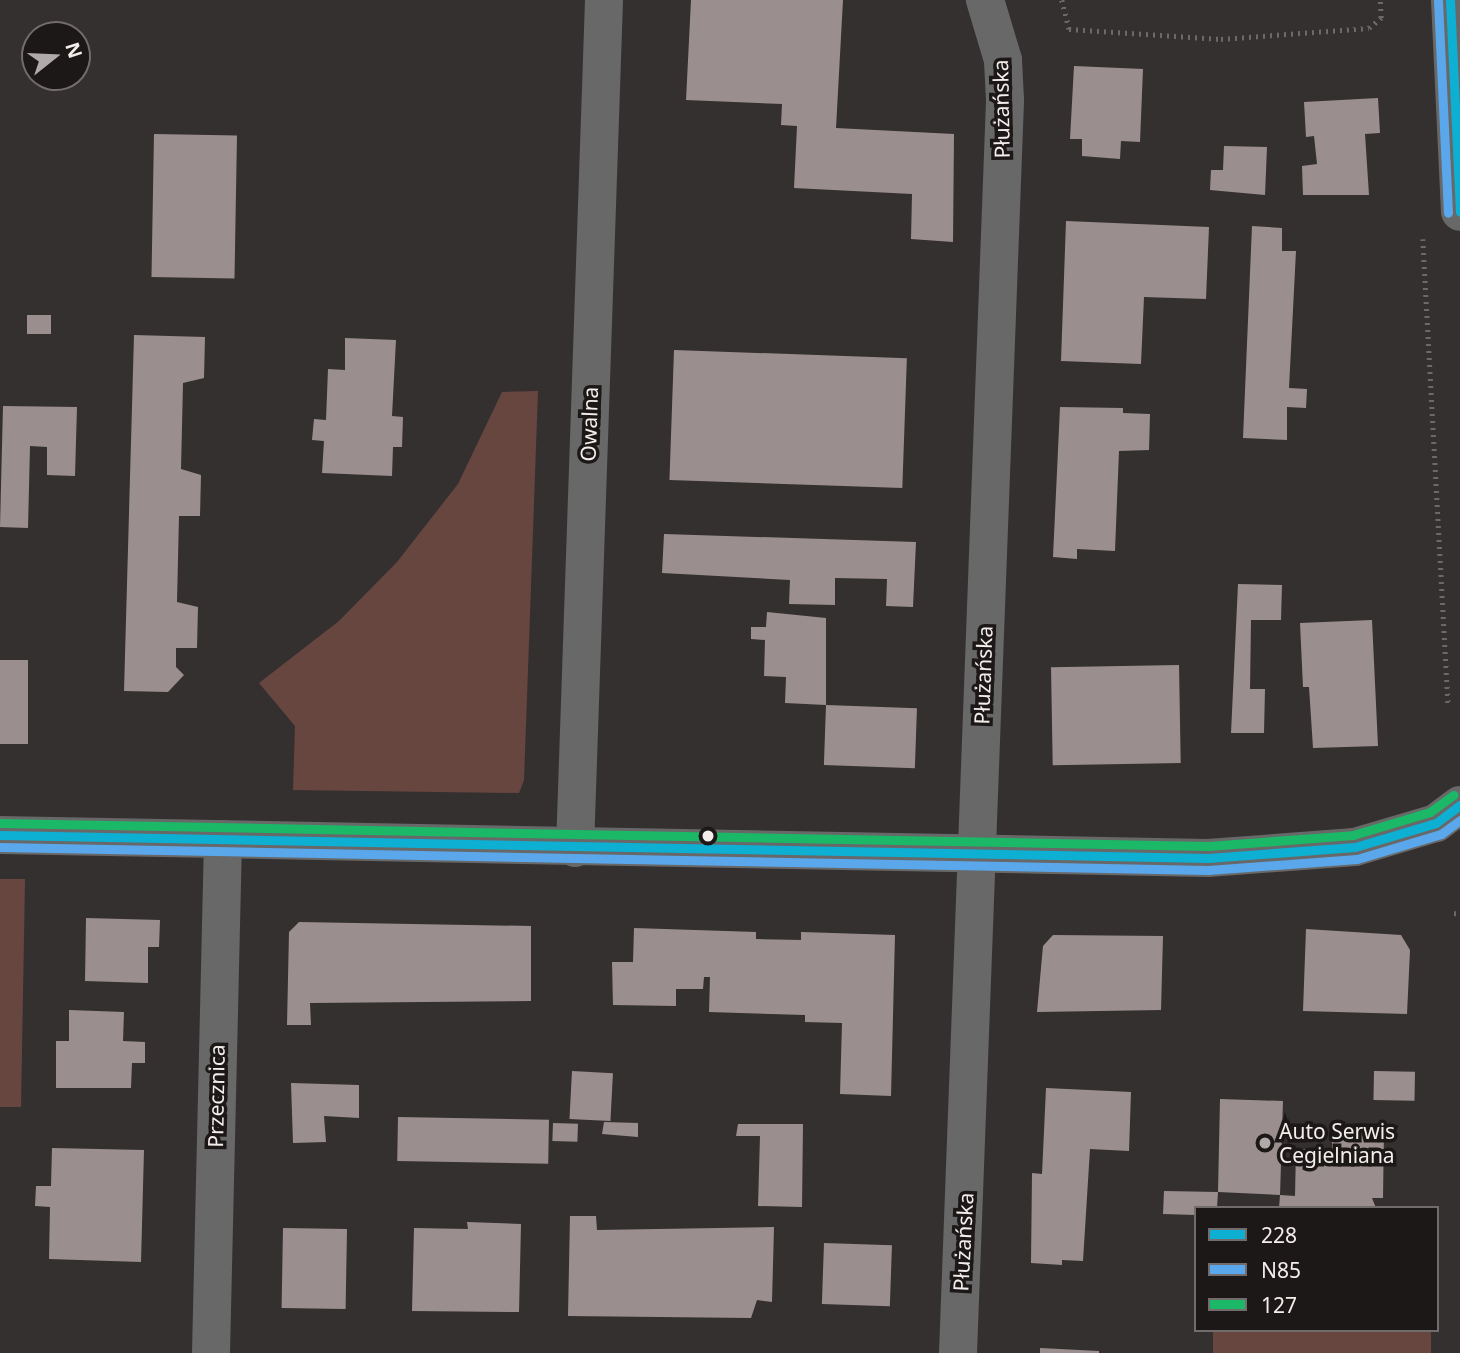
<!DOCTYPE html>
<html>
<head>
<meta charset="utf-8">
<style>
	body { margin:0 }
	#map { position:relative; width:1460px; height:1353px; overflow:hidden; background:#353030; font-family:"Noto Sans",sans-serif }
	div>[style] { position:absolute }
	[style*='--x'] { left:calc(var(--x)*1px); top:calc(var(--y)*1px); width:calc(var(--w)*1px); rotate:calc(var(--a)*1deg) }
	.green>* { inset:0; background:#684640; transform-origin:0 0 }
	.building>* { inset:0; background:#9a8f8e; transform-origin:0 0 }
	.path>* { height:4.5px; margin-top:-2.25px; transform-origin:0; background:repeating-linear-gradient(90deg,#6b6a6b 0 2px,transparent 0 7px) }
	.minor>* { height:38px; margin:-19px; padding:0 19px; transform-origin:19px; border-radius:19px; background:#686869 }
	.tertiary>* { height:38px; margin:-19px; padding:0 19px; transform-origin:19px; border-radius:19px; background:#686869 }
	.bus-1>* { height:9px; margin:-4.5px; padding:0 4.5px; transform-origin:4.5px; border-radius:4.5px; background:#0dafd3 }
	.bus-2>* { height:9px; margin:-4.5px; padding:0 4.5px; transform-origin:4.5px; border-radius:4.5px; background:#5aa8eb }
	.bus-3>* { height:9px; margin:-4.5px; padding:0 4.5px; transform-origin:4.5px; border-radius:4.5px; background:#1ab867 }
	.dots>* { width:19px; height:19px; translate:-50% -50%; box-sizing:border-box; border:4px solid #1c1817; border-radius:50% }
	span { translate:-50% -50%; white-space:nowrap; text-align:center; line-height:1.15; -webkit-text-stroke:7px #1c1817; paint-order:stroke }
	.street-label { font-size:21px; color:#f3edec }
	.poi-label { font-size:21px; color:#f3edec }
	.left { translate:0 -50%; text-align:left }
	.legend { position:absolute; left:1194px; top:1206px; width:245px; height:126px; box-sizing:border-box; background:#1c1817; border:2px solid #726d6c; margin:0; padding:9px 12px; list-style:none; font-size:21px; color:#f3edec }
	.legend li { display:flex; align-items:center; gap:14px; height:35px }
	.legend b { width:35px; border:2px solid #726d6c }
	.north { position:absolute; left:21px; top:21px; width:70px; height:70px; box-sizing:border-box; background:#1c1817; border:2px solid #726d6c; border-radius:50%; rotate:72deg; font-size:19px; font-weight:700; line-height:28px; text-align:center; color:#f3edec }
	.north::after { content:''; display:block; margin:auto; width:24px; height:32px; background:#b0abaa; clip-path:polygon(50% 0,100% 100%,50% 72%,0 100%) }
</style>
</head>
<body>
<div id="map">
	<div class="green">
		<i style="clip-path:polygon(538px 391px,524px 780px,519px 793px,293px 790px,295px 726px,259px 683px,339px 621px,397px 562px,458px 484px,502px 392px)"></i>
		<i style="clip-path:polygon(0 879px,25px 879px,21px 1107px,0 1107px)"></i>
		<i style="left:1213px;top:1330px;width:218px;height:23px"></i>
	</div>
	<div class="building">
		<i style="clip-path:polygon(691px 0,843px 0,836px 128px,954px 134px,953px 242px,911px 239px,912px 194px,794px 188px,797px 126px,781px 125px,782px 104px,686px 100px)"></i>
		<i style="clip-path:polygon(1074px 66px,1143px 69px,1140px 142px,1121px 141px,1120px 159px,1082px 156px,1082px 139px,1070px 139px)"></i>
		<i style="clip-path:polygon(1378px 98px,1380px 133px,1365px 134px,1369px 195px,1303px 195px,1302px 166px,1317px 164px,1314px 136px,1306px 137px,1304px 102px)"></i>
		<i style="left:154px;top:134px;width:83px;height:143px;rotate:1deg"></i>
		<i style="clip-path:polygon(1224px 146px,1267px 147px,1265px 195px,1210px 190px,1211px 170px,1223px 170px)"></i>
		<i style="clip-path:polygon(1066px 221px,1209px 227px,1206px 299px,1144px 297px,1141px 364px,1061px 361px)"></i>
		<i style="clip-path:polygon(1252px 226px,1282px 228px,1282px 251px,1296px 251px,1289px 388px,1307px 389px,1306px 408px,1287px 407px,1287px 440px,1243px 438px)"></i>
		<i style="left:27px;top:315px;width:24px;height:19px"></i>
		<i style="clip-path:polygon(134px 335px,205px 337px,204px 378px,183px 383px,181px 469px,201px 475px,200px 516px,179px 516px,177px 602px,198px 607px,197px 648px,176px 648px,176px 667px,184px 675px,168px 692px,124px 691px)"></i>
		<i style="clip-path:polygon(345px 338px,396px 340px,392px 416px,403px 417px,402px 447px,393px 447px,392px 476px,322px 473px,324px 441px,312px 440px,314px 419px,326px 420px,328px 369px,345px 370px)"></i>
		<i style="left:674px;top:350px;width:233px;height:130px;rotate:2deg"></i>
		<i style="clip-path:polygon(3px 406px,77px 407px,75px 476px,47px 475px,47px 447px,30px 446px,28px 528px,0 527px)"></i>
		<i style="clip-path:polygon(1060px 407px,1123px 408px,1123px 413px,1150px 414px,1149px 450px,1119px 451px,1115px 551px,1077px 549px,1077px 559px,1053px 557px)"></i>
		<i style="clip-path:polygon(664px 534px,916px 542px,913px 607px,886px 606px,887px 579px,835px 578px,835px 605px,789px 604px,790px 580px,662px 573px)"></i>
		<i style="clip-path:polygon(1238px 584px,1282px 585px,1281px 620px,1251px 620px,1250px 689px,1265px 689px,1264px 733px,1231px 733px)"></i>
		<i style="clip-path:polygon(767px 612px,826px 618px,826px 705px,785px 703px,786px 677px,764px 676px,765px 640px,751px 639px,751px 627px,766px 627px)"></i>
		<i style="clip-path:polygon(1372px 620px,1378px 746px,1313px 748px,1309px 687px,1303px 687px,1300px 623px)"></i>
		<i style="left:0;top:660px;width:28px;height:84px"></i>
		<i style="left:1179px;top:665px;width:98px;height:128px;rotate:89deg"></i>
		<i style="left:826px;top:705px;width:91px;height:60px;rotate:2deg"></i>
		<i style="clip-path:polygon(86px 918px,160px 920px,159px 947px,148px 947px,148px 983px,85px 981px)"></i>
		<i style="clip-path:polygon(299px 922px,531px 926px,531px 1001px,310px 1003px,311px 1025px,287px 1025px,289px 932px)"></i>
		<i style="clip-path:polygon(634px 928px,756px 932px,756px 939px,801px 940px,801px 932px,895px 935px,891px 1096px,840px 1094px,842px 1023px,805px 1022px,805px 1015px,709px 1012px,710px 977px,704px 977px,703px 989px,676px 989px,676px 1006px,613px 1005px,612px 962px,633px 962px)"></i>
		<i style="clip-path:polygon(1306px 929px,1401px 935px,1410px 950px,1407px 1014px,1303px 1011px)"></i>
		<i style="clip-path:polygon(1053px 935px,1163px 936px,1161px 1010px,1037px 1012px,1043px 946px)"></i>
		<i style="clip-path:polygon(69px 1010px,124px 1012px,123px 1041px,145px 1042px,145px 1063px,132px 1063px,131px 1088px,56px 1088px,56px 1041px,69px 1041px)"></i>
		<i style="left:572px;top:1071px;width:41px;height:48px;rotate:3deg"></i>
		<i style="left:1374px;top:1071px;width:41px;height:29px;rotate:1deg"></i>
		<i style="clip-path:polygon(291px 1083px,359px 1085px,359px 1118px,324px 1116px,326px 1142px,293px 1143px)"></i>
		<i style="clip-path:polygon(1046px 1088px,1131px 1092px,1129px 1151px,1090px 1149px,1083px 1261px,1062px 1260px,1062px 1265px,1031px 1263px,1032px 1173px,1042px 1174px)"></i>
		<i style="clip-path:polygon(1220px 1099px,1283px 1101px,1280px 1195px,1295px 1196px,1296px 1149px,1332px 1149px,1332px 1128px,1384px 1130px,1383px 1198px,1372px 1198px,1376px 1208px,1279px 1208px,1280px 1195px,1218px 1192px,1217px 1208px,1196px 1208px,1196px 1215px,1163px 1214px,1164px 1191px,1218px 1192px)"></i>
		<i style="left:398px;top:1117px;width:151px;height:44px;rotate:1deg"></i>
		<i style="clip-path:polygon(604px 1122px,638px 1123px,638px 1137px,602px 1134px)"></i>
		<i style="left:553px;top:1123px;width:25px;height:18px;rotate:2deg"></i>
		<i style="clip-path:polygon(738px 1124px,803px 1124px,802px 1207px,758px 1206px,760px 1136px,736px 1136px)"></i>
		<i style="clip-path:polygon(52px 1148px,144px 1150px,141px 1262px,49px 1259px,50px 1207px,35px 1206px,36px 1186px,51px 1186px)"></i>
		<i style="clip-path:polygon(570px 1216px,596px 1216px,597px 1230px,774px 1227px,772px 1302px,757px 1300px,751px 1318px,568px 1316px)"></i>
		<i style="clip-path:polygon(467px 1222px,521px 1224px,519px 1312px,412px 1311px,414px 1228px,468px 1229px)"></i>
		<i style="left:283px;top:1228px;width:64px;height:80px;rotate:1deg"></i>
		<i style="left:824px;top:1243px;width:68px;height:61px;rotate:2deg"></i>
		<i style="clip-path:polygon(1040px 1348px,1099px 1351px,1099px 1353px,1040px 1353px)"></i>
	</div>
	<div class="path">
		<i style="--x:1062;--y:0;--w:30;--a:76"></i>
		<i style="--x:1069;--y:29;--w:152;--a:3.8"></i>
		<i style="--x:1221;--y:39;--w:148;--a:-4.3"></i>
		<i style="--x:1369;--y:28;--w:16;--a:-40"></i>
		<i style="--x:1381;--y:18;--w:18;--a:-93"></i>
		<i style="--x:1423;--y:239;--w:465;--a:86.9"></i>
		<i style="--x:1454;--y:913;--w:6;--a:9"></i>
	</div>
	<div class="minor">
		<i style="--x:575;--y:848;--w:848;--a:-88.04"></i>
		<i style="--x:211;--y:1353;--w:514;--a:-88.66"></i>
		<i style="--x:958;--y:1353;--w:1254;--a:-87.85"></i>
		<i style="--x:1005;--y:100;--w:40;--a:-92.9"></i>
		<i style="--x:1003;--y:60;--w:63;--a:-106.7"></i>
	</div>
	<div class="tertiary">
		<i style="--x:1450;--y:0;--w:212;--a:87.3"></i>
		<i style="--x:0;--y:835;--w:1208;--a:1.09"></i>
		<i style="--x:1208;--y:858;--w:147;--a:-4.3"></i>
		<i style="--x:1355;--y:847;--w:84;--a:-16.5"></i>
		<i style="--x:1436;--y:823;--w:30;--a:-37"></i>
	</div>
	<div class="bus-1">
		<i style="--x:1450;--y:0;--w:212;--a:87.3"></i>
		<i style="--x:0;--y:835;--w:1208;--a:1.09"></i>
		<i style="--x:1208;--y:858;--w:147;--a:-4.3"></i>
		<i style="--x:1355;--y:847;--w:84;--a:-16.5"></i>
		<i style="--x:1436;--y:823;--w:30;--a:-37"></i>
	</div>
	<div class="bus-2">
		<i style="--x:1438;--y:1;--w:212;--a:87.3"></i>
		<i style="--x:0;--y:847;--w:1208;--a:1.09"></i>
		<i style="--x:1208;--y:870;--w:149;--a:-4.2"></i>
		<i style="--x:1357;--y:859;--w:88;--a:-16.6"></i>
		<i style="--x:1441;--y:834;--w:24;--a:-36"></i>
	</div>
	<div class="bus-3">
		<i style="--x:0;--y:823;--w:1208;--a:1.09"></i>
		<i style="--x:1208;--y:846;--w:145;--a:-4.3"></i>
		<i style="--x:1353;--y:835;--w:80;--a:-16.6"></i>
		<i style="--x:1430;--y:812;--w:29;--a:-36"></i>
	</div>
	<div class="dots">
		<i style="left:708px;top:836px;background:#f3edec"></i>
		<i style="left:1265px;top:1143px;background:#b0abaa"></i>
	</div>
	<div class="street-label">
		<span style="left:1001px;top:109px;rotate:-91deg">Płużańska</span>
		<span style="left:589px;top:424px;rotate:-88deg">Owalna</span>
		<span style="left:983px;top:675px;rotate:-88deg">Płużańska</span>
		<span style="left:216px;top:1096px;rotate:-89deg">Przecznica</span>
		<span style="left:963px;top:1242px;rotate:-87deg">Płużańska</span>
	</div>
	<div class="poi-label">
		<span class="left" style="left:1279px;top:1143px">Auto Serwis<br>Cegielniana</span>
	</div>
	<ul class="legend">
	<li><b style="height:9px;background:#0dafd3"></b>228</li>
	<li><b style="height:9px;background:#5aa8eb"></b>N85</li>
	<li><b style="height:9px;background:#1ab867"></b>127</li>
	</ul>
	<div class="north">N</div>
</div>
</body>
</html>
